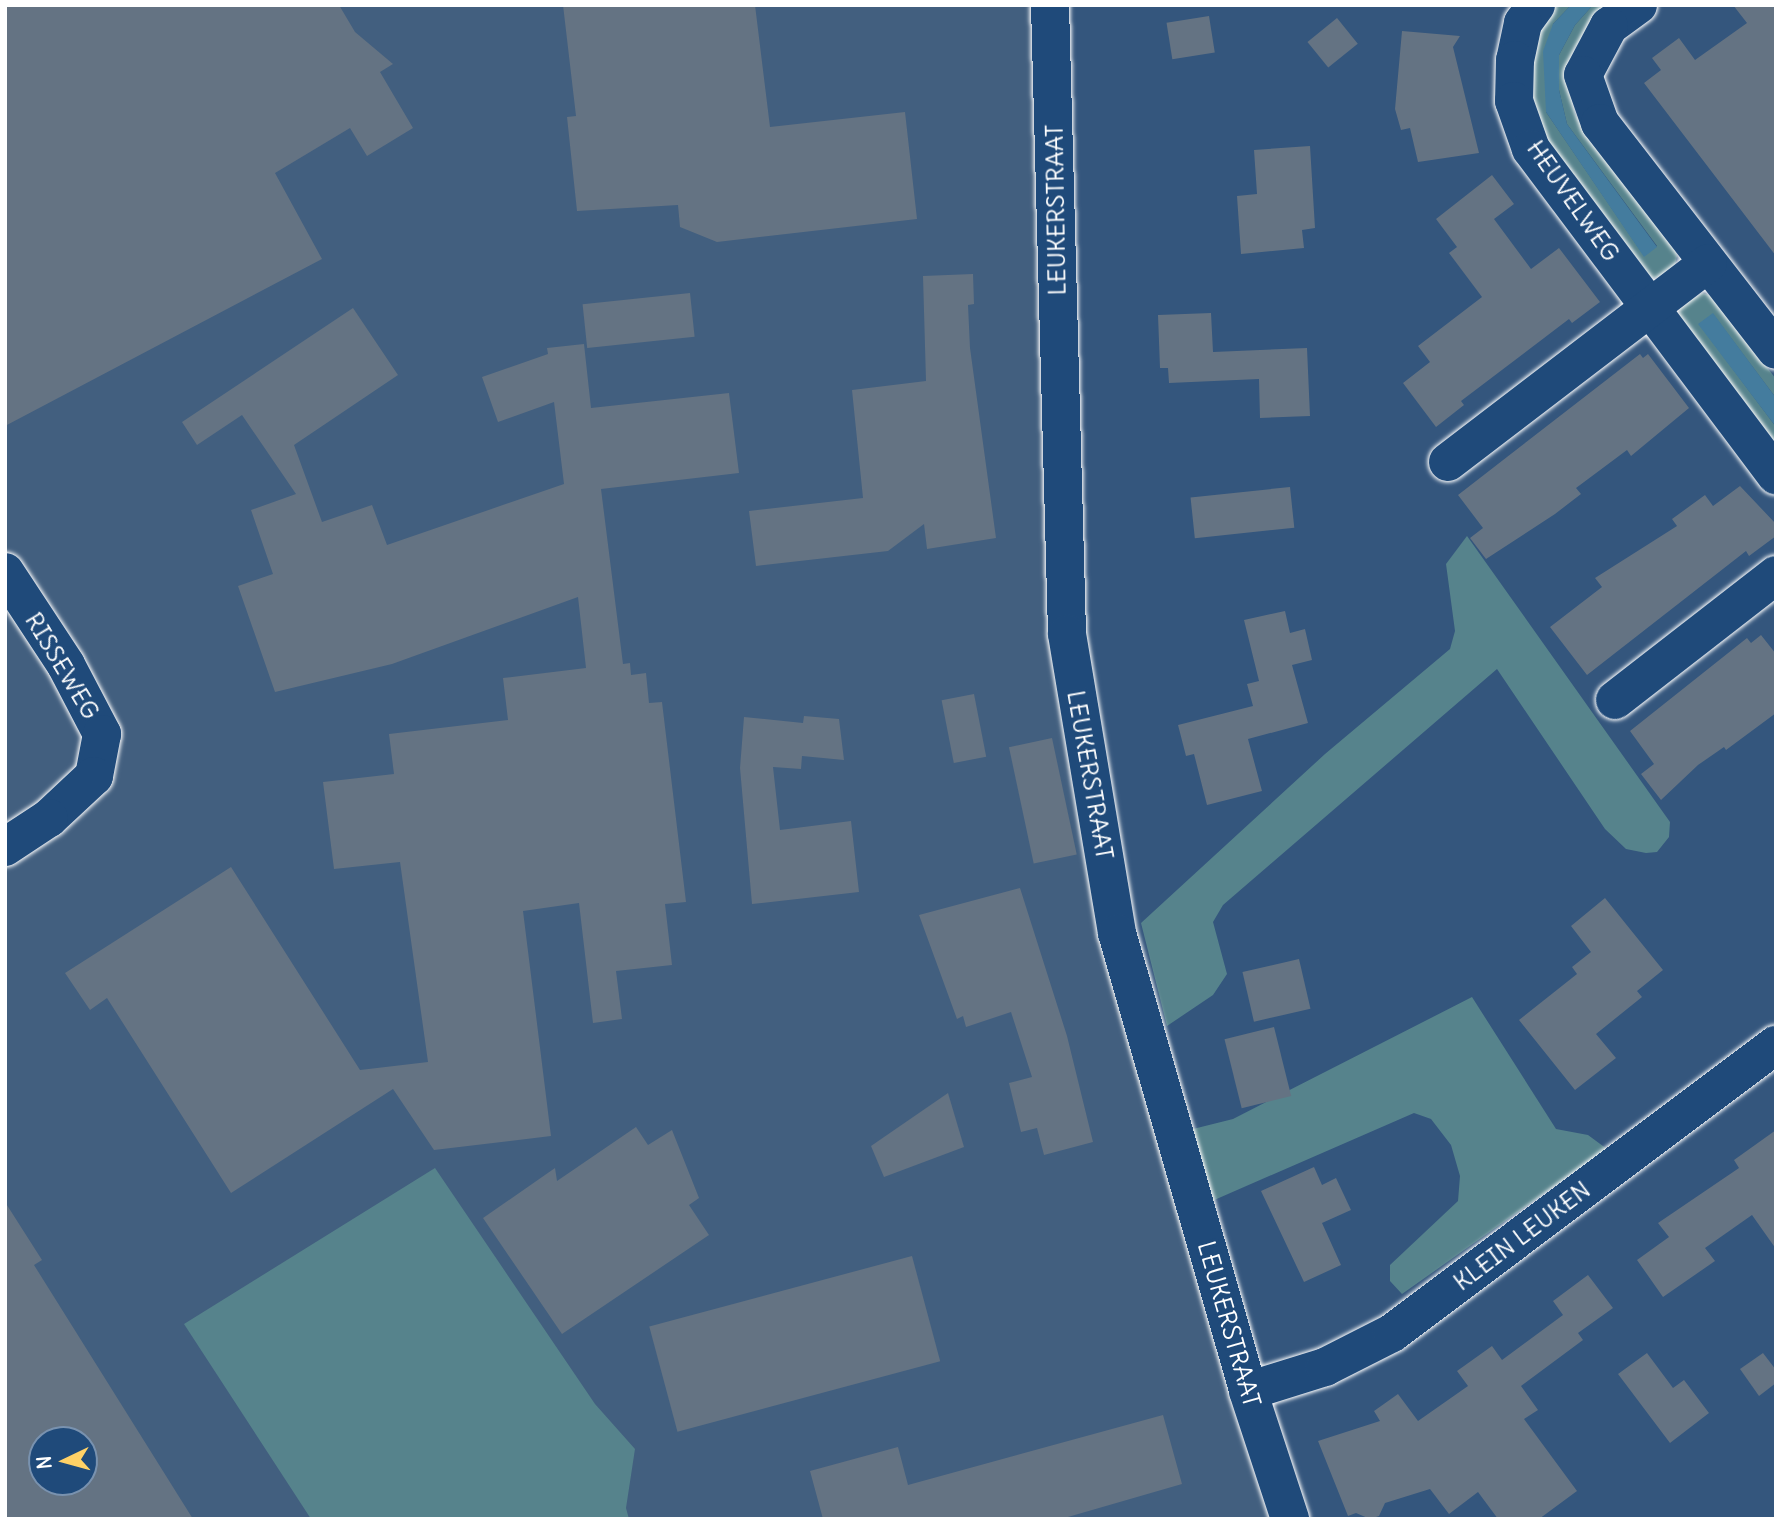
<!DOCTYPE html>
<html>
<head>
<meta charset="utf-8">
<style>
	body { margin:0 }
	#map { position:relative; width:1781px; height:1524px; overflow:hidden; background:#34567d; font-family:Delius,sans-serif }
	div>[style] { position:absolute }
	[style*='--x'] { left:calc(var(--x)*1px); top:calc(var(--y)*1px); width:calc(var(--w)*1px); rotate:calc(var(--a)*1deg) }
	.built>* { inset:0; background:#425f7f }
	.green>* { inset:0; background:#56838c }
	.water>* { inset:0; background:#447c9e }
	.building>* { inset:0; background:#647383; transform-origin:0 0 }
	.roads { filter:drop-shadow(0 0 2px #fff) drop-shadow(0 0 2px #fff) }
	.minor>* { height:38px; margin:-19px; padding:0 19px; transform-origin:19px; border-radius:19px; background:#1f4a7a }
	span { translate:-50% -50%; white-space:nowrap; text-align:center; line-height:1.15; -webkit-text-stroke:6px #1f4a7a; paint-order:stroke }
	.street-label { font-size:24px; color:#fff }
	.frame { position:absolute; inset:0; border:7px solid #fff; pointer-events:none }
	.north { position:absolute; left:28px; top:1426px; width:70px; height:70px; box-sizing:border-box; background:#1f4a7a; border:2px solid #7992af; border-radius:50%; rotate:265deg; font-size:19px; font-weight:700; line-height:28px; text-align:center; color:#fff }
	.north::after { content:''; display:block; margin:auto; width:24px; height:32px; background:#ffd166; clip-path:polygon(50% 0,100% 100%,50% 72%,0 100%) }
</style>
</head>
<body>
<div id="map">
	<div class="built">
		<i style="clip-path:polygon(evenodd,5px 5px,1037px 5px,1077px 585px,1128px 931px,1302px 1519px,5px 1519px,5px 5px,42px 1440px,84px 1440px,84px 1482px,42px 1482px,42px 1440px)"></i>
	</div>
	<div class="green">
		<i style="clip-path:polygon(1548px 5px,1571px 5px,1553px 24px,1546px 112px,1644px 256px,1657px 246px,1567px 124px,1559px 90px,1559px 55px,1575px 25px,1593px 5px,1616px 5px,1575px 47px,1568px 78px,1575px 114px,1589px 137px,1672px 243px,1677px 256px,1675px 265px,1661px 277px,1651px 278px,1530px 117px,1529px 44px)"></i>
		<i style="clip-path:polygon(1702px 293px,1712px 296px,1776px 379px,1776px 398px,1713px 314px,1699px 324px,1776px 427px,1776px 449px,1679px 319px,1680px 307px)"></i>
		<i style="clip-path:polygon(1467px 536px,1670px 822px,1669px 837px,1657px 852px,1646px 853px,1626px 849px,1605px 829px,1497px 669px,1223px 905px,1213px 922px,1227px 974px,1213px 995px,1167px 1026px,1141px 923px,1325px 754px,1450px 649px,1455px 631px,1446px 564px)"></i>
		<i style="clip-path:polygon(1472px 997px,1556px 1129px,1588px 1135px,1607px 1149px,1402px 1294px,1390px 1281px,1390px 1265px,1458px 1201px,1460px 1176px,1451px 1145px,1431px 1119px,1414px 1113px,1212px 1201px,1193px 1129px,1233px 1119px)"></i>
		<i style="clip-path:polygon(435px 1168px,595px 1404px,635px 1449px,626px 1508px,629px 1519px,311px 1519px,184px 1324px)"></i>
	</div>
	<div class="water">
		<i style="clip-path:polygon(1571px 5px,1593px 5px,1575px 25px,1559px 55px,1559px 90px,1567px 124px,1657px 247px,1644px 257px,1546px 112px,1543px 51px,1553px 24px)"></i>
		<i style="clip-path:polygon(1713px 313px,1776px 398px,1776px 427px,1698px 324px)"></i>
	</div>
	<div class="building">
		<i style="clip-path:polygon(5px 5px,339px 5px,355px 32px,393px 64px,380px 72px,413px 128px,367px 156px,350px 128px,275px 173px,322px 259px,5px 426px)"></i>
		<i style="clip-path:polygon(563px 5px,755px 5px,770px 127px,905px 112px,917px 219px,717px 242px,680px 227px,678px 205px,577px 211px,567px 117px,576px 116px)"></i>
		<i style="clip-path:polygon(1733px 5px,1776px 5px,1776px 256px,1644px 83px,1661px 70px,1652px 58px,1679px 38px,1695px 60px,1747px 23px)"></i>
		<i style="left:1209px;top:16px;width:37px;height:43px;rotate:81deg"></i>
		<i style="left:1337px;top:18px;width:33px;height:38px;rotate:51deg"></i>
		<i style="clip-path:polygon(1402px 31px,1460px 36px,1453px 47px,1479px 153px,1418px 162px,1410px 128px,1401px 130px,1395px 109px)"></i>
		<i style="clip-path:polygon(1310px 146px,1315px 228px,1302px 230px,1304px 248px,1241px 254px,1237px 196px,1257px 194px,1254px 150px)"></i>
		<i style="clip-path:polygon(1492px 175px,1514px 204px,1494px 219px,1531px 269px,1559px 248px,1600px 302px,1572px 323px,1569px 319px,1461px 401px,1464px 405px,1436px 427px,1403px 383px,1430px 362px,1418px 346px,1482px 297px,1449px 253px,1457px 247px,1436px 219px)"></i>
		<i style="clip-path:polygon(973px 274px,974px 304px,968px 305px,970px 348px,996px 538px,927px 549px,924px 524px,888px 551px,756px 566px,749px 511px,863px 498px,852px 390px,926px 381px,923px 276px)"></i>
		<i style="left:690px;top:293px;width:44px;height:108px;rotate:84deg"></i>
		<i style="clip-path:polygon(353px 308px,398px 375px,294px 445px,322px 522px,372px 505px,387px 545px,564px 484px,554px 402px,498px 422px,482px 377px,548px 354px,547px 348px,584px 344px,591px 408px,729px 393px,739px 473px,601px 489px,623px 664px,630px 663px,631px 675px,646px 673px,649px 703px,662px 702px,686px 902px,665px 904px,672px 965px,616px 971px,622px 1019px,593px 1023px,579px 903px,523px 911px,551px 1136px,434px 1150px,393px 1089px,231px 1193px,107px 998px,90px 1010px,65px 973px,231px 867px,360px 1070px,428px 1062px,400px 862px,334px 869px,323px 782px,394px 774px,389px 734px,508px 720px,503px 678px,586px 668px,578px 597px,392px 664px,275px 692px,238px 586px,273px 574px,251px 510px,296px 494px,242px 415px,197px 445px,182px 422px)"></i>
		<i style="clip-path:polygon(1211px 313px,1213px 352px,1307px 348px,1310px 416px,1260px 418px,1259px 379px,1169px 383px,1168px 368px,1160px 368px,1158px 315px)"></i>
		<i style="clip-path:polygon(1640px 354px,1643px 358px,1648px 354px,1689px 408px,1631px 456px,1627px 450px,1576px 488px,1581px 494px,1555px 514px,1486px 559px,1470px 538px,1483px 528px,1458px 495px)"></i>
		<i style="clip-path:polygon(1740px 486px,1776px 524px,1776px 536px,1749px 556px,1746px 551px,1587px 675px,1550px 627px,1602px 587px,1595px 578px,1677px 526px,1672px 519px,1705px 495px,1713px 506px)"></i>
		<i style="left:1290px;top:487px;width:41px;height:100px;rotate:84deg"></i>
		<i style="clip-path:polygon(1285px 611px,1290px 633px,1305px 629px,1312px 660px,1292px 665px,1308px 723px,1248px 739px,1262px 791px,1207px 805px,1194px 754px,1186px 756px,1178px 725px,1253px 706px,1247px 684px,1259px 681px,1244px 620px)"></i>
		<i style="clip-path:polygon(1761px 635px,1776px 654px,1776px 713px,1726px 750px,1724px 747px,1698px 765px,1661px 800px,1641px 774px,1654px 764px,1630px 731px,1747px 638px,1751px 643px)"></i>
		<i style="left:974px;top:694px;width:64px;height:33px;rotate:79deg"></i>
		<i style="clip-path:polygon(804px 716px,839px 719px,844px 760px,802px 756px,801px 769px,773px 767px,780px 830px,851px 821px,859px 892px,752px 904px,740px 768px,744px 717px,803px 723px)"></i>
		<i style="left:1052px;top:738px;width:119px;height:44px;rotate:78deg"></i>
		<i style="clip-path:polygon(1020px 888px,1067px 1036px,1093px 1142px,1044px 1155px,1037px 1128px,1021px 1132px,1009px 1083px,1032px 1077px,1011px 1012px,966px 1027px,963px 1016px,957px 1019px,919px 915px)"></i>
		<i style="clip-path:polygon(1605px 898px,1663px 970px,1637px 991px,1642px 997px,1596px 1034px,1616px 1058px,1575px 1090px,1519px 1020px,1577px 974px,1572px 967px,1591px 952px,1571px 926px)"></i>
		<i style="left:1299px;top:959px;width:51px;height:58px;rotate:77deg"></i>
		<i style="left:1274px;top:1027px;width:71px;height:51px;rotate:76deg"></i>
		<i style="clip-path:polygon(948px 1093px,964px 1147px,884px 1177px,871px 1146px)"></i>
		<i style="clip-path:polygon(636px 1127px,648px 1145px,672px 1130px,699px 1198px,689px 1205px,709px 1235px,562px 1334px,483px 1218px,555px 1168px,557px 1181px)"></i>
		<i style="clip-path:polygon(1776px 1130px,1776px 1249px,1752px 1215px,1705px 1248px,1715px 1261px,1663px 1297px,1637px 1260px,1669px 1237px,1658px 1223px,1739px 1168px,1734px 1160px)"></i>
		<i style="clip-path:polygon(1314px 1167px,1322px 1185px,1336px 1178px,1351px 1210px,1322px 1223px,1341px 1265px,1304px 1282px,1261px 1191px)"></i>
		<i style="clip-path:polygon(evenodd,5px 1202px,42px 1260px,34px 1265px,193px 1519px,5px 1519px,5px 1202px,42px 1440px,84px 1440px,84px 1482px,42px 1482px,42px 1440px)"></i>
		<i style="left:912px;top:1256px;width:109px;height:272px;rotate:75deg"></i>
		<i style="clip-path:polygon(1588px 1275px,1613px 1308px,1578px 1333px,1583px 1340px,1521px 1386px,1538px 1410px,1524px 1419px,1577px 1491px,1539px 1519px,1498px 1519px,1478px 1492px,1449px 1514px,1430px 1489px,1385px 1503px,1379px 1516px,1370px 1519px,1356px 1513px,1348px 1516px,1318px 1441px,1380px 1421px,1374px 1411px,1398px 1394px,1418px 1421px,1468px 1386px,1457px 1371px,1492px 1346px,1502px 1360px,1563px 1315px,1553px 1301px)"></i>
		<i style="clip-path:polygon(1647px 1353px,1673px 1388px,1684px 1380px,1709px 1413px,1670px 1443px,1618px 1374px)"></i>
		<i style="clip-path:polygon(1763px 1353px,1776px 1370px,1776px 1383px,1759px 1396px,1740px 1369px)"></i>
		<i style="clip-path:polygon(1163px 1415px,1182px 1484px,1061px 1519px,823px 1519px,810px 1471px,898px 1447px,908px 1485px)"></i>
	</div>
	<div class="roads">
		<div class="minor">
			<i style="--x:1050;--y:5;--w:629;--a:88.45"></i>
			<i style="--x:1067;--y:634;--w:303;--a:80.5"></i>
			<i style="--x:1117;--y:933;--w:476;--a:74"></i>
			<i style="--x:1248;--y:1391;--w:135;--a:71.8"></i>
			<i style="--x:1536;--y:5;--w:22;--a:126"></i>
			<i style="--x:1523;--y:23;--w:38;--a:102"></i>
			<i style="--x:1515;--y:60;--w:41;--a:91.4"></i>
			<i style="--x:1514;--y:101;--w:51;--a:70.5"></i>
			<i style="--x:1531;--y:149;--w:408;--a:53.1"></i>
			<i style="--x:1638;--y:5;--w:36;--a:144"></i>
			<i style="--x:1609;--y:26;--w:55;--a:118"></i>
			<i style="--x:1583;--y:75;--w:51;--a:70.5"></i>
			<i style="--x:1600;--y:123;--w:287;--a:52.2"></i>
			<i style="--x:1448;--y:462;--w:327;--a:-37.4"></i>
			<i style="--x:5;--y:572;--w:111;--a:56.7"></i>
			<i style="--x:66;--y:665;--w:78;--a:62.4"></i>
			<i style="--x:102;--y:734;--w:43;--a:100.8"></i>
			<i style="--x:94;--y:776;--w:62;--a:137"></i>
			<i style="--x:49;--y:818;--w:53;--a:146.6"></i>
			<i style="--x:1615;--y:700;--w:204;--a:-37.8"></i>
			<i style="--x:1248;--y:1391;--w:81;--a:-17.3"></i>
			<i style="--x:1325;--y:1367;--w:75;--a:-26.9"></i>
			<i style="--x:1392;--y:1333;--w:480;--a:-36.9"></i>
		</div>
	</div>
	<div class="street-label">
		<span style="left:1573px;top:201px;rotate:55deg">HEUVELWEG</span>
		<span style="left:1056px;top:210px;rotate:-91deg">LEUKERSTRAAT</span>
		<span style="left:62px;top:666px;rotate:59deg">RISSEWEG</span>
		<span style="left:1090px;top:775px;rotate:80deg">LEUKERSTRAAT</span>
		<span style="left:1522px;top:1236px;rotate:-37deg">KLEIN LEUKEN</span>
		<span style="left:1229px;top:1324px;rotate:74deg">LEUKERSTRAAT</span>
	</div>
	<div class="frame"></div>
	<div class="north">N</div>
</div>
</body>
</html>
